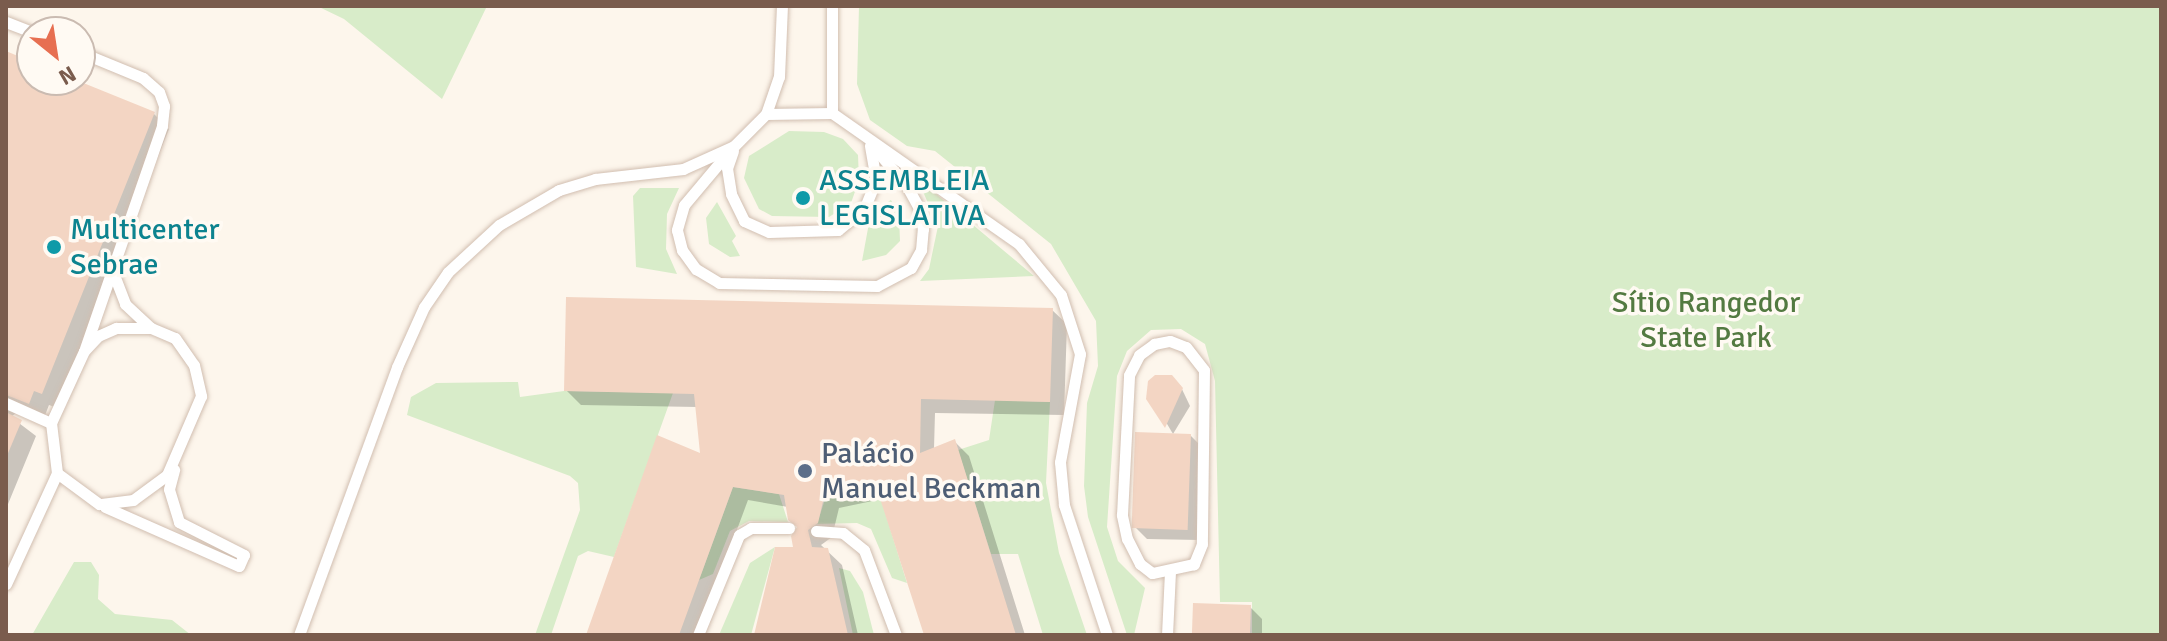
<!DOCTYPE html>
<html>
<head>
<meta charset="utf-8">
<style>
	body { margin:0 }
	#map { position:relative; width:2167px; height:641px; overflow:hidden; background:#fdf6ec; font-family:Signika,sans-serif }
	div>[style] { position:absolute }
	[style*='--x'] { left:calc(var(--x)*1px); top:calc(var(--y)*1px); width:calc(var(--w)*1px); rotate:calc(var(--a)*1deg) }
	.green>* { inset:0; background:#d8ecc9 }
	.shadow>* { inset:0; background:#0003 }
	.building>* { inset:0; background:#f3d5c3; transform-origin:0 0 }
	.roads { filter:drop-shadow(0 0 2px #d1beb0) drop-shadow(0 0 2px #d1beb0) }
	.lane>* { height:11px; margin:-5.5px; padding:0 5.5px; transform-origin:5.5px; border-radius:5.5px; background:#fff }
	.dots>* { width:22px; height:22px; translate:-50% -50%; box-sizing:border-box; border:4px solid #fffaf3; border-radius:50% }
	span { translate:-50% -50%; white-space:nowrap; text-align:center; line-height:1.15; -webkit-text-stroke:7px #fffaf3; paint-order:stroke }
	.culture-label { font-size:30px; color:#0d838f }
	.left { translate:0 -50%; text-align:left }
	.park-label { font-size:30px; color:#537a41 }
	.service-label { font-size:30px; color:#4e5e75 }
	.frame { position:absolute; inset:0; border:8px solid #7a5c4d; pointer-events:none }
	.north { position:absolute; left:16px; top:16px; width:80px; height:80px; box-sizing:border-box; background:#fffaf3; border:2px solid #cabbb1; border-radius:50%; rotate:150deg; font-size:22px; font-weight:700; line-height:32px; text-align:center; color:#7a5c4d }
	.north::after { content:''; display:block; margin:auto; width:28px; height:36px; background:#e76f51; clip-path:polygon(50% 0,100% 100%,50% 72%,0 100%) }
</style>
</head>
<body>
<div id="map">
	<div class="green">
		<i style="clip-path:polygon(317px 6px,487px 6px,442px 99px,344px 19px)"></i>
		<i style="clip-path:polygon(859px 6px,2161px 6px,2161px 635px,1252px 635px,1252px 602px,1220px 602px,1215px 381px,1205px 344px,1181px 329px,1151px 330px,1127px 351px,1117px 376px,1107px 527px,1118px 561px,1145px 588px,1134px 635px,1127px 635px,1088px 517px,1084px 486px,1087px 403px,1098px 366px,1096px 321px,1051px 244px,935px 151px,907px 146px,870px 120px,857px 84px)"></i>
		<i style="clip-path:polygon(789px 131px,824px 132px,843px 139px,858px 155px,859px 180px,851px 203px,829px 217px,772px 216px,759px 209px,744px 178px,749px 156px)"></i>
		<i style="clip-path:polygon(917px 178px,1034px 276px,920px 281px,929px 269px,938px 226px)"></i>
		<i style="clip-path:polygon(640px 188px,679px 188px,667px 214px,666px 249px,677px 274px,636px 267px,633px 196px)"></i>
		<i style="clip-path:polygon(891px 200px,899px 217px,900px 241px,886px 255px,862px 261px,869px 223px,866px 215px)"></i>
		<i style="clip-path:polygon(717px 202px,736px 236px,732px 241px,740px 256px,730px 257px,709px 244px,706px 218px)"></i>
		<i style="clip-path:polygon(518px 382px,520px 397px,564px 391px,673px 393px,614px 557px,588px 551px,578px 556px,551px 635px,535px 635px,580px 510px,578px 483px,570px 476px,407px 415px,411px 397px,436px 383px)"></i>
		<i style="clip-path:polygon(995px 400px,1050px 402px,1046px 483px,1059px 553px,1087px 635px,1043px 635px,1018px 554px,991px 554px,958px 450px,989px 440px)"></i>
		<i style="clip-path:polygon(876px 483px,907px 583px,892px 578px,871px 529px,857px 523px,817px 524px,827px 493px)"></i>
		<i style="clip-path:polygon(733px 487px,779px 494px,788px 522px,749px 521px,730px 531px,713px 574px,699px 580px)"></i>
		<i style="clip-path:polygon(775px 547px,751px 635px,719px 635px,750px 563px)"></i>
		<i style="clip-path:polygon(74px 562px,91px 562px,99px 575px,98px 599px,115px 614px,172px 620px,191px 635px,32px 635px)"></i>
		<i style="clip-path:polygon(839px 568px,850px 571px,863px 592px,874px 635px,853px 635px)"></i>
	</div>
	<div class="shadow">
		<i style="clip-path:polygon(6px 52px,32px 63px,32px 80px,73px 80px,154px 114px,169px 129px,57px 408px,49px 405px,44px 418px,22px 408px,11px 417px,36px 436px,6px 509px)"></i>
		<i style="clip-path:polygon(1052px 310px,1067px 324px,1064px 415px,935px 413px,934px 449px,954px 441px,969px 456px,1025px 635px,926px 635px,882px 499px,839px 508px,832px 537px,821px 545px,842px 565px,858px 635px,756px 635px,796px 549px,799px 528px,788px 507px,748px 500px,698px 635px,588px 635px,703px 456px,697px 407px,581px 405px,566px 390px)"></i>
		<i style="clip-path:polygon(1180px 385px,1190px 406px,1173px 434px,1147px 390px)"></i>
		<i style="clip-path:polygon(1190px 435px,1202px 447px,1198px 540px,1147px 539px,1135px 527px)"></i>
		<i style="clip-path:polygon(1250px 607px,1262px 619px,1262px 635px,1194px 635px)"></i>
	</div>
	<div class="building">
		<i style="clip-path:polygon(6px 51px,32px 62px,32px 80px,76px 80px,155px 112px,42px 394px,34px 391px,29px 404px,6px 395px)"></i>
		<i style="clip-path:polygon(566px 297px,1053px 308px,1050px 402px,921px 399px,920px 453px,955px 439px,1016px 635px,924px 635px,875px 483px,825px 493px,818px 523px,808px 530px,812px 547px,828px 548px,848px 635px,754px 635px,775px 547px,793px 547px,791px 536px,797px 527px,788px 520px,784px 495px,733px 487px,679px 635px,586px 635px,657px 435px,700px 453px,694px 394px,564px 391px)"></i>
		<i style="clip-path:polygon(1155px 375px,1172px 375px,1183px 388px,1165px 428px,1146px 399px,1148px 381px)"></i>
		<i style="clip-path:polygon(6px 412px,22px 420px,6px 458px)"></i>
		<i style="left:1135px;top:432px;width:56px;height:96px;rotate:2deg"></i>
		<i style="left:1193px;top:603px;width:58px;height:32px;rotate:2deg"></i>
	</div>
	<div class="roads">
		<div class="lane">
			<i style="--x:832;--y:6;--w:107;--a:90"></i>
			<i style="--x:6;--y:22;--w:28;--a:21"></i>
			<i style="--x:80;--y:52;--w:68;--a:22.4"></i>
			<i style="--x:143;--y:78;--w:21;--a:41"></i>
			<i style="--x:159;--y:92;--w:15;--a:70"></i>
			<i style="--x:164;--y:106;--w:20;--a:96"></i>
			<i style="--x:162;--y:126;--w:235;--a:109.1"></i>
			<i style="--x:766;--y:114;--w:66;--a:-0.9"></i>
			<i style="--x:832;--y:113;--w:228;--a:35"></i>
			<i style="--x:1019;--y:244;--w:66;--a:50.5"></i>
			<i style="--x:1061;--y:295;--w:62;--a:72.1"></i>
			<i style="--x:1080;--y:354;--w:110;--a:100.5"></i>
			<i style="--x:1060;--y:462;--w:43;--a:84.7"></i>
			<i style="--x:1064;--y:505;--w:137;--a:71.7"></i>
			<i style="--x:733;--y:151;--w:18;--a:109"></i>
			<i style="--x:727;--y:168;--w:26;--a:81"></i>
			<i style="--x:731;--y:194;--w:30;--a:64"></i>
			<i style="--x:744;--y:221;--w:27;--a:24"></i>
			<i style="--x:769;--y:232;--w:69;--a:-1.7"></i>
			<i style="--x:838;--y:230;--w:35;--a:-40"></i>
			<i style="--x:865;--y:207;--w:29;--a:-68"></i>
			<i style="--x:876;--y:180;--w:35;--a:-100"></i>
			<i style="--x:726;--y:155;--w:65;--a:130"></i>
			<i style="--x:684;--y:205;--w:26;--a:106"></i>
			<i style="--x:677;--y:230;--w:21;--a:76"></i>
			<i style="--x:682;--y:250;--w:24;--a:54"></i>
			<i style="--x:696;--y:269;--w:27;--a:31"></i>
			<i style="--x:719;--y:283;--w:158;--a:1.1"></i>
			<i style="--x:877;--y:286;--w:38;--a:-28"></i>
			<i style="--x:911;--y:268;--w:21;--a:-61"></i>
			<i style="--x:921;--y:250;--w:21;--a:-85"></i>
			<i style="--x:923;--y:229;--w:21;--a:-101"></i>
			<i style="--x:919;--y:208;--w:25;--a:-119"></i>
			<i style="--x:907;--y:186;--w:48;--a:-130.7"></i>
			<i style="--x:111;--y:267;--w:40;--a:69"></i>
			<i style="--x:125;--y:304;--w:35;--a:43"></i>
			<i style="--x:116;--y:328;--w:35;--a:0"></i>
			<i style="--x:151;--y:328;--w:26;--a:23"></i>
			<i style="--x:175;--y:338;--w:33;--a:55"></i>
			<i style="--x:194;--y:365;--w:32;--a:77"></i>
			<i style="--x:201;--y:396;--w:86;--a:113.3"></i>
			<i style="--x:167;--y:475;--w:42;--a:143.7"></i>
			<i style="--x:133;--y:500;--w:34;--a:173"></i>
			<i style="--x:99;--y:504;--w:52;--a:-143.6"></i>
			<i style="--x:57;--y:473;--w:50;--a:-96.8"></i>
			<i style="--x:51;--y:423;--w:79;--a:-65.4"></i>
			<i style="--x:84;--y:351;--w:21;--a:-47"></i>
			<i style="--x:98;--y:336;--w:20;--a:-24"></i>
			<i style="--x:1170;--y:341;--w:17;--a:21"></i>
			<i style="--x:1186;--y:347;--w:29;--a:52"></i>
			<i style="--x:1204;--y:370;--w:174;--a:90.7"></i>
			<i style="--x:1202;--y:544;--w:22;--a:112"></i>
			<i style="--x:1194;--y:564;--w:43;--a:167.9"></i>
			<i style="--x:1152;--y:573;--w:15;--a:-143"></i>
			<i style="--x:1140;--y:564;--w:28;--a:-117"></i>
			<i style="--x:1127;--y:539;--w:25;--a:-102"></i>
			<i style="--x:1122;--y:515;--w:140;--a:-87.1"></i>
			<i style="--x:1129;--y:375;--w:22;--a:-63"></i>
			<i style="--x:1139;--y:355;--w:19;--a:-36"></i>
			<i style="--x:1154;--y:344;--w:16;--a:-11"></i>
			<i style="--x:6;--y:403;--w:49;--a:24"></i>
			<i style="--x:105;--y:507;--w:146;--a:23.8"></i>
			<i style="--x:239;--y:566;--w:12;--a:-66"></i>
			<i style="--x:244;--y:555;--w:73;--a:-153.1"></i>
			<i style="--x:179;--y:522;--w:34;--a:-107"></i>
			<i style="--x:169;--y:489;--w:20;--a:-75"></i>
			<i style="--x:816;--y:531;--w:27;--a:4"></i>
			<i style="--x:843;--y:533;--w:27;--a:39"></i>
			<i style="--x:864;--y:550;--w:91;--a:69.4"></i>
			<i style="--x:6;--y:584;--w:122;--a:-65.3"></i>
			<i style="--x:299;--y:635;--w:285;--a:-69.9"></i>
			<i style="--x:397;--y:367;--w:66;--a:-65.8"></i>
			<i style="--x:424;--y:307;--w:42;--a:-55.6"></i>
			<i style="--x:448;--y:272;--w:69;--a:-42.7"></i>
			<i style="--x:499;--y:225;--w:69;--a:-30.3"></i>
			<i style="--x:559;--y:190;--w:38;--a:-17"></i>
			<i style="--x:595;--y:179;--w:89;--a:-6.5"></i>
			<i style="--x:683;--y:169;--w:56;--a:-24.3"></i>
			<i style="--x:734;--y:146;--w:45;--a:-45"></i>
			<i style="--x:766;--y:114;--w:39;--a:-71"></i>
			<i style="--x:779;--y:77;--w:71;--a:-87.6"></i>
			<i style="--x:698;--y:635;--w:108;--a:-67.7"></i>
			<i style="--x:739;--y:535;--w:14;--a:-30"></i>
			<i style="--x:751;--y:528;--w:38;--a:0"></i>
			<i style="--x:1167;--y:635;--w:63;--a:-87.3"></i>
		</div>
	</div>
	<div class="dots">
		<i style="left:803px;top:198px;background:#0f9aa8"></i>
		<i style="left:54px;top:247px;background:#0f9aa8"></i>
		<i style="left:805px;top:471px;background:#5c6f8a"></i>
	</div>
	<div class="culture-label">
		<span class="left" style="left:819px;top:198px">ASSEMBLEIA<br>LEGISLATIVA</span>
		<span class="left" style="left:70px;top:247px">Multicenter<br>Sebrae</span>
	</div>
	<div class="park-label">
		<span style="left:1706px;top:320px">Sítio Rangedor<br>State Park</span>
	</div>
	<div class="service-label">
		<span class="left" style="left:821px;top:471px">Palácio<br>Manuel Beckman</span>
	</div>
	<div class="frame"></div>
	<div class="north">N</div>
</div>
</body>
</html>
